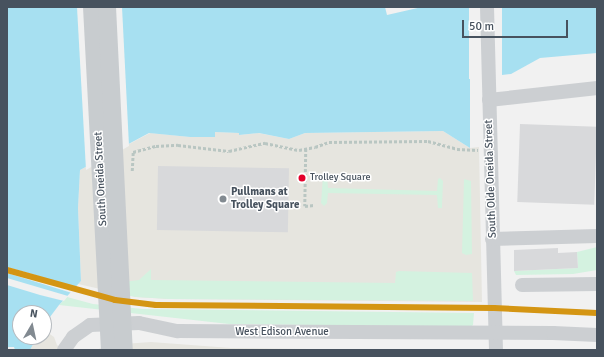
<!DOCTYPE html>
<html>
<head>
<meta charset="utf-8">
<style>
	body { margin:0 }
	#map { position:relative; width:604px; height:357px; overflow:hidden; background:#f1f1f1; font-family:Signika,sans-serif }
	div>[style] { position:absolute }
	[style*='--x'] { left:calc(var(--x)*1px); top:calc(var(--y)*1px); width:calc(var(--w)*1px); rotate:calc(var(--a)*1deg) }
	.commercial>* { inset:0; background:#e6e5df }
	.green>* { inset:0; background:#d4f2e0 }
	.water>* { inset:0; background:#a7e0f1 }
	.pier>* { inset:0; background:#f1f1f1; transform-origin:0 0 }
	.building>* { inset:0; background:#d8d9db; transform-origin:0 0 }
	.path>* { height:2.5px; margin-top:-1.25px; transform-origin:0; background:repeating-linear-gradient(90deg,#b9c6c2 0 3px,transparent 0 5px) }
	.minor>* { height:14px; margin:-7px; padding:0 7px; transform-origin:7px; border-radius:7px; background:#cccfd2 }
	.major-bridge>* { height:18px; margin:-9px; padding:0 9px; transform-origin:9px; border-radius:9px; background:#c8cccf }
	.rail-1>* { height:6px; margin:-3px; padding:0 3px; transform-origin:3px; border-radius:3px; background:#d49513 }
	.dots>* { width:11px; height:11px; translate:-50% -50%; box-sizing:border-box; border:2px solid #fff; border-radius:50% }
	span { translate:-50% -50%; white-space:nowrap; text-align:center; line-height:1.15; -webkit-text-stroke:3px #fff; paint-order:stroke }
	.bus-label { font-size:10px; color:#47525e }
	.left { translate:0 -50%; text-align:left }
	.street-label { font-size:11px; color:#47525e }
	.poi-label { font-size:11px; color:#47525e; font-weight:700 }
	.frame { position:absolute; inset:0; border:8px solid #47525e; pointer-events:none }
	.north { position:absolute; left:12px; top:305px; width:40px; height:40px; box-sizing:border-box; background:#fff; border:1px solid #b5babf; border-radius:50%; rotate:9deg; font-size:11px; font-weight:700; line-height:16px; text-align:center; color:#47525e }
	.north::after { content:''; display:block; margin:auto; width:14px; height:18px; background:#828a91; clip-path:polygon(50% 0,100% 100%,50% 72%,0 100%) }
	.scale { position:absolute; left:462px; top:20px; width:106px; height:18px; box-sizing:border-box; border:2px solid #47525e; border-top:0; padding-left:5px; font-size:12px; line-height:14px; white-space:nowrap; color:#47525e; -webkit-text-stroke:3px #fff; paint-order:stroke }
</style>
</head>
<body>
<div id="map">
	<div class="commercial">
		<i style="clip-path:polygon(443px 131px,470px 148px,479px 147px,482px 302px,169px 299px,136px 297px,78px 284px,81px 281px,78px 208px,80px 170px,150px 133px,190px 137px,215px 137px,215px 132px,239px 133px,240px 135px,258px 133px,289px 139px,305px 133px)"></i>
		<i style="clip-path:polygon(44px 330px,54px 337px,57px 345px,63px 350px,30px 350px,37px 337px,44px 337px)"></i>
		<i style="clip-path:polygon(151px 342px,231px 348px,380px 350px,96px 350px,110px 345px)"></i>
	</div>
	<div class="green">
		<i style="clip-path:polygon(323px 176px,327px 176px,328px 188px,437px 191px,438px 179px,440px 178px,443px 181px,442px 206px,442px 208px,438px 208px,437px 195px,328px 193px,327px 203px,324px 206px,321px 203px)"></i>
		<i style="clip-path:polygon(464px 179px,471px 181px,472px 254px,466px 255px,462px 253px)"></i>
		<i style="clip-path:polygon(597px 247px,597px 270px,573px 274px,516px 275px,514px 271px,578px 268px,577px 252px)"></i>
		<i style="clip-path:polygon(151px 269px,151px 280px,395px 283px,396px 272px,399px 271px,472px 273px,473px 301px,169px 299px,136px 297px,119px 294px,124px 282px,139px 280px)"></i>
		<i style="clip-path:polygon(67px 297px,93px 304px,143px 309px,474px 313px,473px 325px,471px 327px,229px 324px,59px 305px)"></i>
	</div>
	<div class="water">
		<i style="clip-path:polygon(7px 7px,385px 7px,387px 15px,422px 7px,597px 7px,597px 53px,540px 58px,511px 74px,470px 79px,470px 148px,443px 131px,305px 133px,289px 139px,259px 133px,239px 135px,239px 133px,215px 132px,215px 137px,190px 137px,149px 133px,80px 170px,78px 208px,81px 281px,59px 305px,44px 325px,44px 313px,20px 313px,20px 337px,37px 337px,30px 350px,15px 350px,14px 347px,7px 347px)"></i>
	</div>
	<div class="pier">
		<i style="clip-path:polygon(77px 7px,122px 7px,129px 146px,86px 170px)"></i>
		<i style="left:469px;top:7px;width:33px;height:72px"></i>
		<i style="clip-path:polygon(7px 267px,32px 274px,77px 288px,72px 293px,7px 273px)"></i>
		<i style="clip-path:polygon(7px 278px,68px 296px,64px 301px,40px 295px,7px 285px)"></i>
	</div>
	<div class="building">
		<i style="left:520px;top:124px;width:77px;height:78px;rotate:2deg"></i>
		<i style="left:158px;top:166px;width:131px;height:64px;rotate:1deg"></i>
		<i style="clip-path:polygon(558px 248px,558px 253px,577px 252px,578px 268px,514px 271px,514px 250px)"></i>
	</div>
	<div class="path">
		<i style="--x:306;--y:149;--w:57;--a:91"></i>
		<i style="--x:305;--y:206;--w:9;--a:-6"></i>
		<i style="--x:132;--y:171;--w:19;--a:-87"></i>
		<i style="--x:133;--y:152;--w:24;--a:-15"></i>
		<i style="--x:156;--y:146;--w:22;--a:-3"></i>
		<i style="--x:178;--y:145;--w:51;--a:6.7"></i>
		<i style="--x:229;--y:151;--w:37;--a:-13"></i>
		<i style="--x:265;--y:143;--w:35;--a:12"></i>
		<i style="--x:299;--y:150;--w:16;--a:-11"></i>
		<i style="--x:315;--y:147;--w:15;--a:-20"></i>
		<i style="--x:329;--y:142;--w:99;--a:-0.6"></i>
		<i style="--x:428;--y:141;--w:30;--a:15"></i>
		<i style="--x:457;--y:149;--w:21;--a:3"></i>
	</div>
	<div class="minor">
		<i style="--x:487;--y:7;--w:343;--a:88.5"></i>
		<i style="--x:489;--y:100;--w:109;--a:-6.3"></i>
		<i style="--x:492;--y:239;--w:105;--a:-1.6"></i>
		<i style="--x:522;--y:285;--w:75;--a:-0.8"></i>
		<i style="--x:64;--y:350;--w:16;--a:-55"></i>
		<i style="--x:73;--y:337;--w:21;--a:-35"></i>
		<i style="--x:90;--y:325;--w:49;--a:-2.3"></i>
		<i style="--x:139;--y:323;--w:40;--a:12"></i>
		<i style="--x:178;--y:331;--w:375;--a:0.3"></i>
		<i style="--x:553;--y:333;--w:44;--a:2.6"></i>
	</div>
	<div class="major-bridge">
		<i style="--x:92;--y:7;--w:343;--a:87"></i>
		<i style="--x:107;--y:7;--w:343;--a:87.2"></i>
	</div>
	<div class="rail-1">
		<i style="--x:7;--y:270;--w:112;--a:15.5"></i>
		<i style="--x:115;--y:300;--w:41;--a:7"></i>
		<i style="--x:156;--y:305;--w:338;--a:0.5"></i>
		<i style="--x:494;--y:308;--w:103;--a:2.8"></i>
	</div>
	<div class="dots">
		<i style="left:302px;top:178px;background:#e4002b"></i>
		<i style="left:223px;top:199px;background:#828a91"></i>
	</div>
	<div class="bus-label">
		<span class="left" style="left:310px;top:178px">Trolley Square</span>
	</div>
	<div class="street-label">
		<span style="left:101px;top:179px;rotate:-93deg">South Oneida Street</span>
		<span style="left:491px;top:179px;rotate:-92deg">South Olde Oneida Street</span>
		<span style="left:282px;top:332px">West Edison Avenue</span>
	</div>
	<div class="poi-label">
		<span class="left" style="left:231px;top:199px">Pullmans at<br>Trolley Square</span>
	</div>
	<div class="frame"></div>
	<div class="north">N</div>
	<div class="scale">50 m</div>
</div>
</body>
</html>
